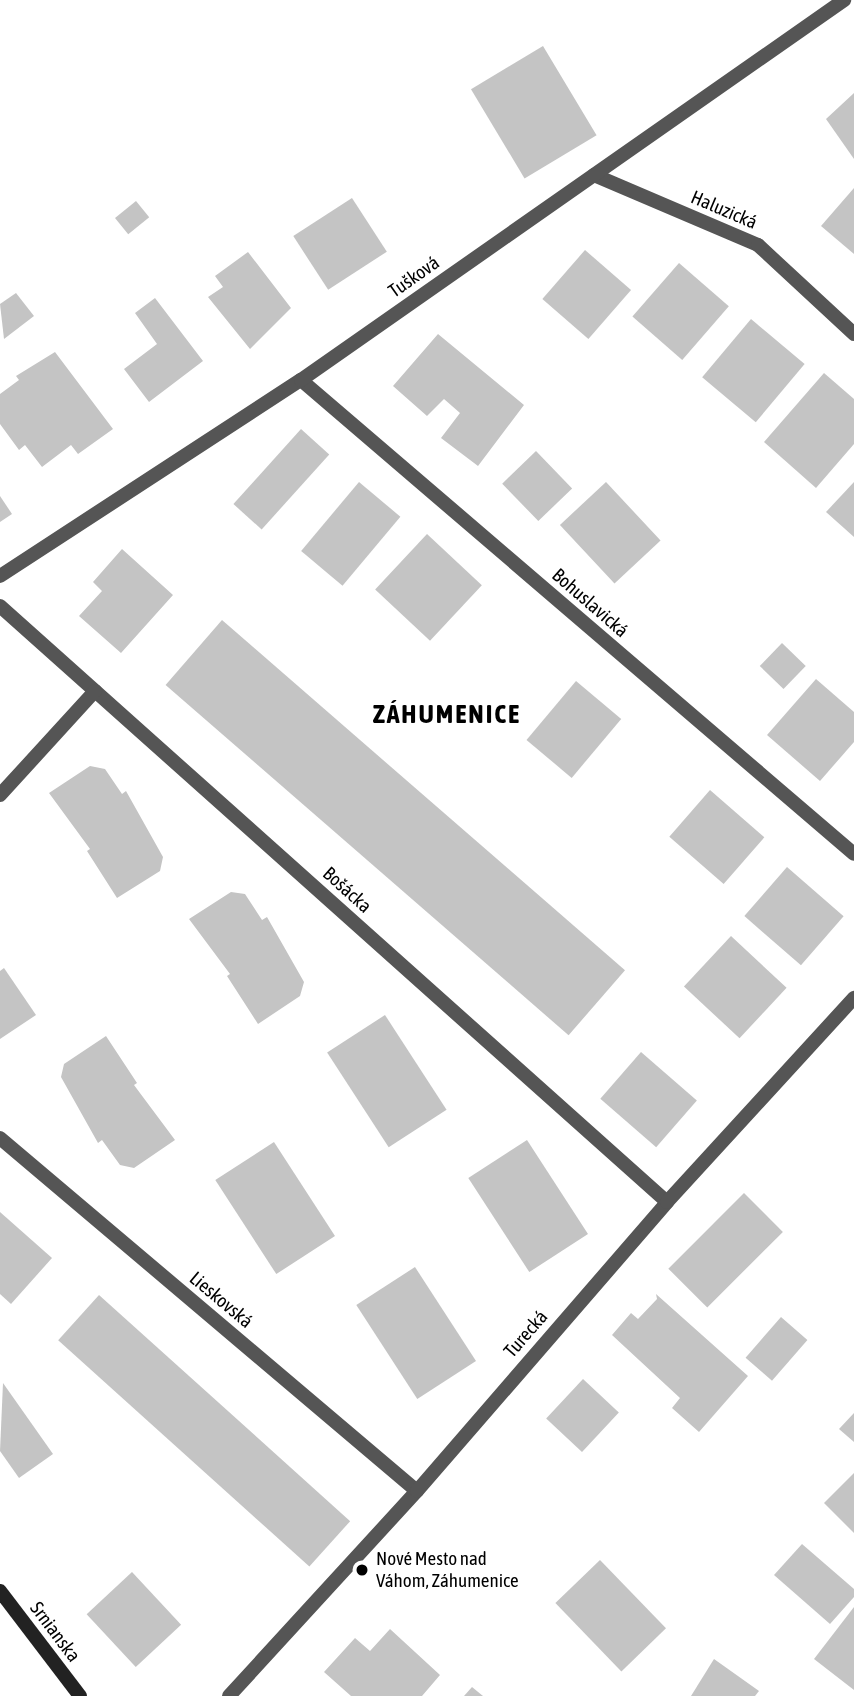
<!DOCTYPE html>
<html>
<head>
<meta charset="utf-8">
<style>
	body { margin:0 }
	#map { position:relative; width:854px; height:1696px; overflow:hidden; background:#fff; font-family:"Asap Condensed",sans-serif }
	div>[style] { position:absolute }
	[style*='--x'] { left:calc(var(--x)*1px); top:calc(var(--y)*1px); width:calc(var(--w)*1px); rotate:calc(var(--a)*1deg) }
	.building>* { inset:0; background:#c4c4c4; transform-origin:0 0 }
	.street>* { height:14px; margin:-7px; padding:0 7px; transform-origin:7px; border-radius:7px; background:#555 }
	.secondary>* { height:14px; margin:-7px; padding:0 7px; transform-origin:7px; border-radius:7px; background:#222 }
	.dots>* { width:19px; height:19px; translate:-50% -50%; box-sizing:border-box; border:4px solid #fff; border-radius:50% }
	span { translate:-50% -50%; white-space:nowrap; text-align:center; line-height:1.15; -webkit-text-stroke:7px #fff; paint-order:stroke }
	.street-label { font-size:19px; color:#000 }
	.poi-label { font-size:19px; color:#000 }
	.left { translate:0 -50%; text-align:left }
	.district-label { font-size:26px; color:#000; font-weight:700; letter-spacing:2px }
</style>
</head>
<body>
<div id="map">
	<div class="building">
		<i style="left:543px;top:46px;width:104px;height:84px;rotate:59deg"></i>
		<i style="clip-path:polygon(854px 93px,854px 159px,826px 119px)"></i>
		<i style="clip-path:polygon(854px 188px,854px 254px,821px 226px)"></i>
		<i style="left:352px;top:198px;width:64px;height:70px;rotate:57deg"></i>
		<i style="left:136px;top:201px;width:21px;height:27px;rotate:51deg"></i>
		<i style="left:585px;top:250px;width:61px;height:65px;rotate:41deg"></i>
		<i style="clip-path:polygon(248px 252px,291px 308px,250px 349px,208px 297px,223px 287px,215px 276px)"></i>
		<i style="left:679px;top:263px;width:66px;height:71px;rotate:41deg"></i>
		<i style="clip-path:polygon(16px 293px,34px 316px,4px 339px,0 304px)"></i>
		<i style="clip-path:polygon(155px 298px,203px 361px,149px 402px,124px 369px,157px 344px,135px 313px)"></i>
		<i style="left:751px;top:319px;width:70px;height:76px;rotate:40deg"></i>
		<i style="clip-path:polygon(438px 334px,524px 405px,478px 466px,441px 438px,460px 413px,444px 399px,427px 416px,393px 386px)"></i>
		<i style="clip-path:polygon(55px 352px,113px 429px,78px 454px,71px 445px,42px 467px,25px 445px,19px 450px,0 424px,0 394px,19px 380px,16px 376px)"></i>
		<i style="clip-path:polygon(824px 373px,854px 399px,854px 444px,816px 488px,764px 442px)"></i>
		<i style="left:301px;top:429px;width:38px;height:101px;rotate:42deg"></i>
		<i style="left:536px;top:451px;width:52px;height:47px;rotate:46deg"></i>
		<i style="left:359px;top:482px;width:54px;height:90px;rotate:40deg"></i>
		<i style="left:606px;top:482px;width:80px;height:63px;rotate:47deg"></i>
		<i style="clip-path:polygon(854px 482px,854px 537px,826px 512px)"></i>
		<i style="clip-path:polygon(0 496px,12px 514px,0 522px)"></i>
		<i style="left:427px;top:534px;width:75px;height:76px;rotate:43deg"></i>
		<i style="clip-path:polygon(122px 549px,173px 595px,121px 653px,79px 616px,102px 591px,93px 582px)"></i>
		<i style="left:222px;top:620px;width:534px;height:86px;rotate:41deg"></i>
		<i style="left:782px;top:643px;width:33px;height:32px;rotate:44deg"></i>
		<i style="clip-path:polygon(816px 679px,854px 712px,854px 742px,820px 781px,767px 735px)"></i>
		<i style="left:576px;top:681px;width:59px;height:77px;rotate:40deg"></i>
		<i style="clip-path:polygon(90px 766px,105px 769px,122px 794px,126px 791px,163px 857px,160px 871px,117px 898px,87px 851px,90px 849px,49px 793px)"></i>
		<i style="left:710px;top:790px;width:72px;height:62px;rotate:41deg"></i>
		<i style="left:787px;top:867px;width:75px;height:65px;rotate:41deg"></i>
		<i style="clip-path:polygon(231px 892px,245px 894px,262px 920px,267px 917px,304px 982px,300px 996px,258px 1024px,227px 976px,230px 974px,189px 919px)"></i>
		<i style="left:731px;top:936px;width:76px;height:69px;rotate:43deg"></i>
		<i style="clip-path:polygon(4px 968px,36px 1015px,0 1039px,0 971px)"></i>
		<i style="left:385px;top:1015px;width:113px;height:69px;rotate:57deg"></i>
		<i style="clip-path:polygon(106px 1036px,137px 1083px,134px 1085px,175px 1140px,134px 1168px,120px 1165px,102px 1140px,98px 1143px,61px 1077px,64px 1064px)"></i>
		<i style="left:641px;top:1052px;width:74px;height:62px;rotate:41deg"></i>
		<i style="left:527px;top:1140px;width:112px;height:70px;rotate:57deg"></i>
		<i style="left:274px;top:1142px;width:112px;height:70px;rotate:57deg"></i>
		<i style="left:744px;top:1193px;width:55px;height:107px;rotate:45deg"></i>
		<i style="clip-path:polygon(0 1212px,52px 1258px,11px 1304px,0 1294px)"></i>
		<i style="left:415px;top:1267px;width:112px;height:70px;rotate:57deg"></i>
		<i style="clip-path:polygon(656px 1294px,748px 1376px,699px 1432px,672px 1408px,680px 1398px,612px 1335px,631px 1313px,638px 1319px,657px 1299px)"></i>
		<i style="left:99px;top:1295px;width:338px;height:61px;rotate:42deg"></i>
		<i style="left:781px;top:1317px;width:35px;height:54px;rotate:41deg"></i>
		<i style="left:583px;top:1379px;width:49px;height:54px;rotate:43deg"></i>
		<i style="clip-path:polygon(3px 1383px,53px 1454px,19px 1478px,0 1451px)"></i>
		<i style="clip-path:polygon(854px 1413px,854px 1442px,839px 1429px)"></i>
		<i style="clip-path:polygon(854px 1473px,854px 1533px,824px 1503px)"></i>
		<i style="clip-path:polygon(802px 1544px,854px 1589px,854px 1597px,830px 1624px,774px 1575px)"></i>
		<i style="left:600px;top:1560px;width:95px;height:62px;rotate:46deg"></i>
		<i style="left:132px;top:1572px;width:72px;height:62px;rotate:47deg"></i>
		<i style="clip-path:polygon(854px 1607px,854px 1690px,814px 1659px)"></i>
		<i style="clip-path:polygon(390px 1629px,440px 1675px,422px 1696px,351px 1696px,324px 1672px,355px 1638px,370px 1651px)"></i>
		<i style="clip-path:polygon(714px 1659px,759px 1691px,755px 1696px,691px 1696px)"></i>
		<i style="clip-path:polygon(472px 1687px,483px 1696px,464px 1696px)"></i>
	</div>
	<div class="street">
		<i style="--x:594;--y:175;--w:178;--a:23.1"></i>
		<i style="--x:758;--y:245;--w:131;--a:42.8"></i>
		<i style="--x:301;--y:380;--w:728;--a:40.6"></i>
		<i style="--x:0;--y:576;--w:359;--a:-33.1"></i>
		<i style="--x:301;--y:380;--w:663;--a:-34.98"></i>
		<i style="--x:0;--y:606;--w:894;--a:41.78"></i>
		<i style="--x:0;--y:795;--w:141;--a:-47.6"></i>
		<i style="--x:0;--y:1138;--w:546;--a:40.25"></i>
		<i style="--x:229;--y:1696;--w:278;--a:-47.5"></i>
		<i style="--x:417;--y:1491;--w:382;--a:-49.1"></i>
		<i style="--x:667;--y:1202;--w:277;--a:-47.5"></i>
	</div>
	<div class="secondary">
		<i style="--x:0;--y:1591;--w:132;--a:52.7"></i>
	</div>
	<div class="dots">
		<i style="left:362px;top:1570px;background:#000"></i>
	</div>
	<div class="street-label">
		<span style="left:724px;top:210px;rotate:23deg">Haluzická</span>
		<span style="left:414px;top:277px;rotate:-35deg">Tušková</span>
		<span style="left:590px;top:603px;rotate:41deg">Bohuslavická</span>
		<span style="left:347px;top:890px;rotate:42deg">Bošácka</span>
		<span style="left:221px;top:1300px;rotate:40deg">Lieskovská</span>
		<span style="left:526px;top:1334px;rotate:-49deg">Turecká</span>
		<span style="left:55px;top:1632px;rotate:53deg">Srnianska</span>
	</div>
	<div class="poi-label">
		<span class="left" style="left:376px;top:1570px">Nové Mesto nad<br>Váhom, Záhumenice</span>
	</div>
	<div class="district-label">
		<span style="left:447px;top:715px">ZÁHUMENICE</span>
	</div>
</div>
</body>
</html>
